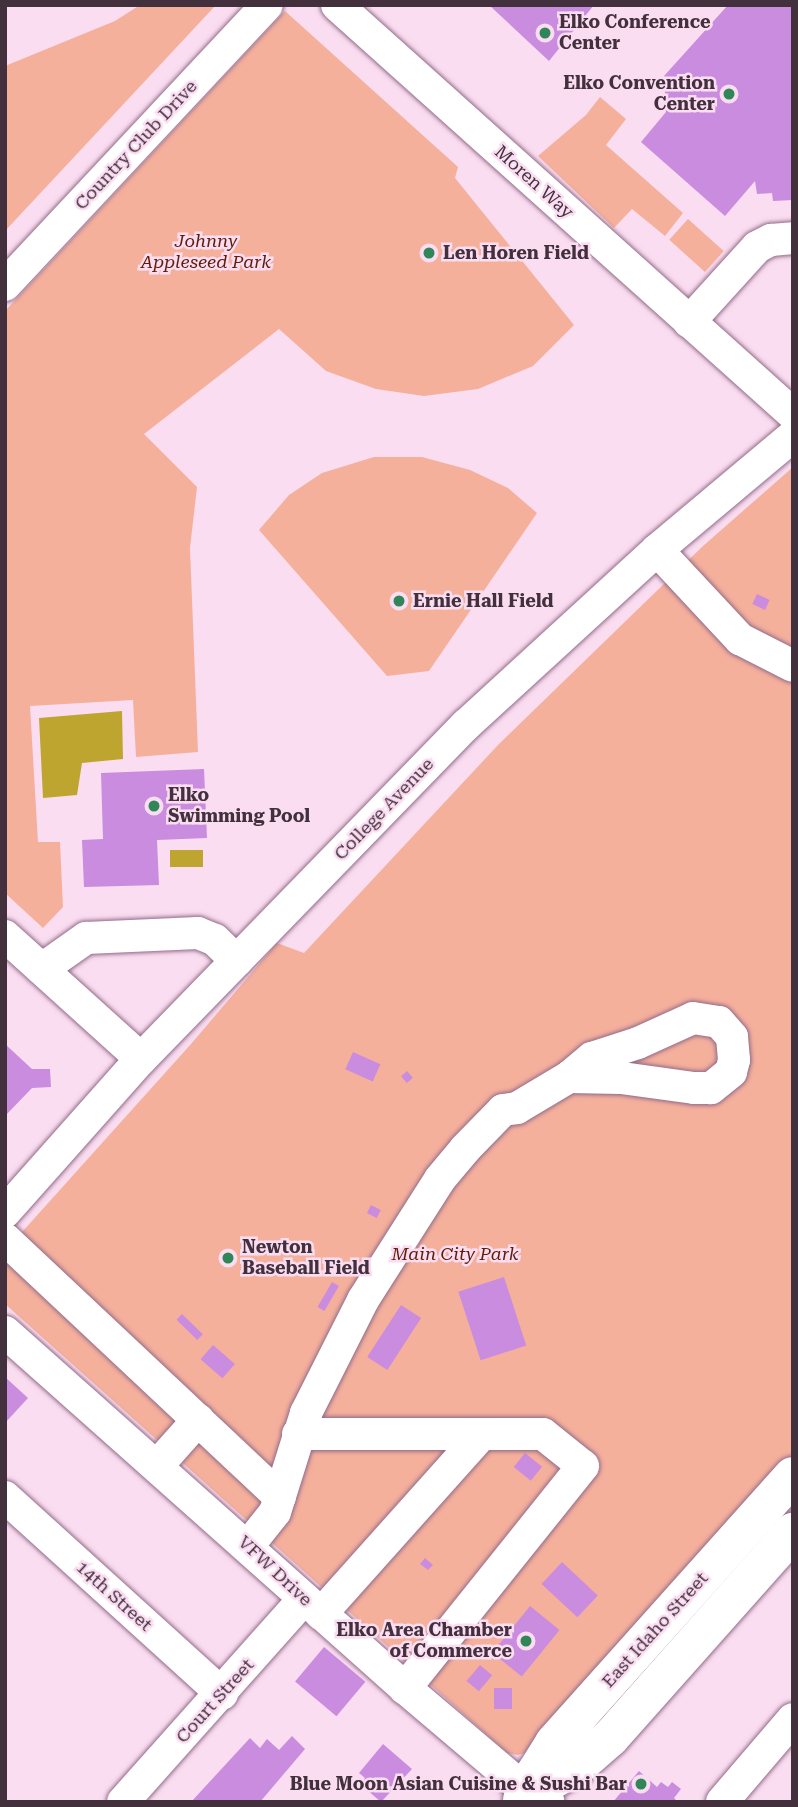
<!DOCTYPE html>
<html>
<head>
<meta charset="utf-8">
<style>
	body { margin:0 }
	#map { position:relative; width:798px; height:1807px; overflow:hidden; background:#faddf1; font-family:"Roboto Serif",serif }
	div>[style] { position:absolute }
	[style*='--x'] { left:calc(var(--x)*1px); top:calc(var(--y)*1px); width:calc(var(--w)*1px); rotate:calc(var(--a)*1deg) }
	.green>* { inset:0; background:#f5b09c; transform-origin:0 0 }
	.water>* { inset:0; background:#bea530; transform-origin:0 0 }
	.building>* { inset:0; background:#c98cdf; transform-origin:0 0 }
	.roads { filter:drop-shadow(0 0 2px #946b89) drop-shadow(0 0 2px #946b89) }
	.minor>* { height:32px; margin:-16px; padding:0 16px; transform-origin:16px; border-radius:16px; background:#fff }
	.major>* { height:38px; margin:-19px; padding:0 19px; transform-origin:19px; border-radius:19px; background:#fff }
	.dots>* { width:19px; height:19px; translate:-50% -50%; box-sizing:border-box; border:4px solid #faddf1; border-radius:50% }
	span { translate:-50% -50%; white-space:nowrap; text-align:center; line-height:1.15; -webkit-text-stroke:5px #faddf1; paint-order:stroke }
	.poi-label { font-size:18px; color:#42303d; font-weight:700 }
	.left { translate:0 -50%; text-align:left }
	.right { translate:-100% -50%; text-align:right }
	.street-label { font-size:18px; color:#42303d }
	.park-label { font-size:18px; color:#5d1d09; font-style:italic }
	.frame { position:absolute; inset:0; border:7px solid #42303d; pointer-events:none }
</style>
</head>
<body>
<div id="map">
	<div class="green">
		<i style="clip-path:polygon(140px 5px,216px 5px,5px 231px,5px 66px,115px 21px)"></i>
		<i style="clip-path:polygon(285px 11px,458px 167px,455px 178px,574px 325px,533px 366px,478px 389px,424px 396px,376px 389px,326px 371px,279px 329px,144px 434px,197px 487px,190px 548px,198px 752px,136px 757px,133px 700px,30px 706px,38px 842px,60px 842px,63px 907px,43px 928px,5px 893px,5px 311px)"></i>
		<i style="clip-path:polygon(600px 97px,626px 119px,606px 145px,683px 213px,665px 236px,632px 209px,614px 228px,538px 156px,586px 115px)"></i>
		<i style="left:688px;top:219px;width:48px;height:28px;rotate:42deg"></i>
		<i style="clip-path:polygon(374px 457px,422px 457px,470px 470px,508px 488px,537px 513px,429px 671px,387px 676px,259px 530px,289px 495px,322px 473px)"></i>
		<i style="clip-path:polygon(793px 467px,793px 1458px,529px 1752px,518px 1755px,507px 1753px,5px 1304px,5px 1251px,191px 1044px,277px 943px,304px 953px,498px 745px,703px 546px)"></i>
	</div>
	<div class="water">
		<i style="clip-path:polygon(122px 711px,123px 759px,82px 763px,77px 795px,43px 798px,39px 718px)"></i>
		<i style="left:170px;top:850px;width:33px;height:17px"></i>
	</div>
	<div class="building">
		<i style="clip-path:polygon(489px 5px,594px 5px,549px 61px)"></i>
		<i style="clip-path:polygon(728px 5px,793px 5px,793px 200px,773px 201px,772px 193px,757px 194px,755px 181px,725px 216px,641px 142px,666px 112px,664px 76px)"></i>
		<i style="left:757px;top:594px;width:14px;height:11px;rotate:25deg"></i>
		<i style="clip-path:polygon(204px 769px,207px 838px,157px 840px,159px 885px,84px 887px,82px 840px,103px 839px,101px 773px)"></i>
		<i style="clip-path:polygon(5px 1044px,32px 1069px,50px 1069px,51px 1087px,32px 1088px,5px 1116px)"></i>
		<i style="left:353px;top:1052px;width:30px;height:19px;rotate:24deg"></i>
		<i style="left:407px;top:1071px;width:9px;height:8px;rotate:49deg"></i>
		<i style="left:371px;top:1205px;width:11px;height:9px;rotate:27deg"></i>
		<i style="left:504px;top:1277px;width:72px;height:48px;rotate:72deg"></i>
		<i style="left:332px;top:1282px;width:8px;height:29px;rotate:30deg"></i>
		<i style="left:401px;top:1305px;width:24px;height:62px;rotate:33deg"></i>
		<i style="left:182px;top:1314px;width:29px;height:8px;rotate:44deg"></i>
		<i style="left:213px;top:1345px;width:29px;height:19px;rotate:41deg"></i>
		<i style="clip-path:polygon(5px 1377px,28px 1398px,5px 1423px)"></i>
		<i style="left:525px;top:1453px;width:22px;height:18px;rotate:39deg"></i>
		<i style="clip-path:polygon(425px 1558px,433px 1565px,428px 1570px,420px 1564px)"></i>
		<i style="left:562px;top:1562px;width:49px;height:30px;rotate:43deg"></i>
		<i style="left:530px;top:1606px;width:38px;height:60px;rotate:39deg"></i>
		<i style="left:324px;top:1647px;width:54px;height:45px;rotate:40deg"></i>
		<i style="left:480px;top:1665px;width:16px;height:21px;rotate:40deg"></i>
		<i style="left:512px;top:1688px;width:21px;height:18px;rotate:90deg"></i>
		<i style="clip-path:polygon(292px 1736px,305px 1749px,260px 1802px,191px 1802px,250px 1738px,260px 1748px,267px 1739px,279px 1750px)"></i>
		<i style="clip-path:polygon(383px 1744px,412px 1769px,381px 1802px,360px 1784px,365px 1778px,359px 1773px)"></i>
		<i style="clip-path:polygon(639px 1771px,657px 1787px,661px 1782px,668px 1787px,672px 1782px,681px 1789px,674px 1798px,678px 1802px,613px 1802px)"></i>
	</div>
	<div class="roads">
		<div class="minor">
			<i style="--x:337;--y:5;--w:613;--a:41.89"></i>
			<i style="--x:5;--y:285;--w:383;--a:-46.9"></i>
			<i style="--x:689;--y:322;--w:101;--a:-47.8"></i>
			<i style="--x:757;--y:247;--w:16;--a:-27"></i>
			<i style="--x:771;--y:240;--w:22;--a:-5"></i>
			<i style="--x:657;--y:550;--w:122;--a:47"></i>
			<i style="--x:740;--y:639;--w:59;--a:27"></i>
			<i style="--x:5;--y:936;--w:183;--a:42.1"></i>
			<i style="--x:42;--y:969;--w:54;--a:-35.2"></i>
			<i style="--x:86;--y:938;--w:112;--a:-2.6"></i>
			<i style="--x:198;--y:933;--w:18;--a:22"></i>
			<i style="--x:215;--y:940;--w:30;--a:44"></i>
			<i style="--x:5;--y:1212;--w:205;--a:-48.4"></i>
			<i style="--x:141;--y:1059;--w:466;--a:-45.8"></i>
			<i style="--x:466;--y:725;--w:259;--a:-42.5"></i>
			<i style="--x:657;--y:550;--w:177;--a:-40"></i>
			<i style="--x:5;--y:1239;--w:377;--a:43.2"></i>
			<i style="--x:5;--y:1332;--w:535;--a:41.67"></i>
			<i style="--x:405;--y:1688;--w:162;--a:40.3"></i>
			<i style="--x:529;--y:1793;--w:21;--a:23"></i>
			<i style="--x:298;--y:1434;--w:245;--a:0"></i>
			<i style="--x:543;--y:1434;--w:51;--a:38.7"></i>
			<i style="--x:583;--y:1466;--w:285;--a:128.7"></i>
			<i style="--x:157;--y:1466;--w:62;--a:-48.3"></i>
			<i style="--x:5;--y:1497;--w:293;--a:42.2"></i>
			<i style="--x:248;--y:1546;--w:43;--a:-51.5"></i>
			<i style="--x:275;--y:1512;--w:104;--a:-72.6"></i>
			<i style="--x:306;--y:1413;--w:127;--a:-63.2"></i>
			<i style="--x:363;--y:1300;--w:143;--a:-57.5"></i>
			<i style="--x:440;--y:1179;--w:39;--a:-50"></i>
			<i style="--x:465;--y:1149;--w:54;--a:-45.7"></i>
			<i style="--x:503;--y:1110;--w:14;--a:-8"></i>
			<i style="--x:517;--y:1108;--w:61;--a:-30.8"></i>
			<i style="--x:569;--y:1077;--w:30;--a:-40"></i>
			<i style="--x:592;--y:1058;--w:48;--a:-18.1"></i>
			<i style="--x:638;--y:1043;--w:60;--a:-24.4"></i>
			<i style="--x:693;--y:1018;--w:26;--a:9"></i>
			<i style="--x:719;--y:1022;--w:20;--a:49"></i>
			<i style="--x:732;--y:1037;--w:23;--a:85"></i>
			<i style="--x:734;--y:1060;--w:12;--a:104"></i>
			<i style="--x:731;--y:1072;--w:26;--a:141"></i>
			<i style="--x:711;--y:1088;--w:17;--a:180"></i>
			<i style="--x:694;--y:1088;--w:74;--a:-172.2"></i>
			<i style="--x:621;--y:1078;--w:52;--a:-178.9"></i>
			<i style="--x:321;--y:1614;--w:241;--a:-48.2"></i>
			<i style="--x:123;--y:1802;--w:272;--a:-48.3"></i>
			<i style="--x:722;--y:1802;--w:109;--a:-49.5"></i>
		</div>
		<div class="major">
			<i style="--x:529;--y:1793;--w:22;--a:-72"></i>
			<i style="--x:536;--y:1772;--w:34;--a:-58"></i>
			<i style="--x:554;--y:1743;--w:358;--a:-48.2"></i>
			<i style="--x:522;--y:1800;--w:10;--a:-45"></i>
			<i style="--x:529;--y:1793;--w:57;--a:-29.2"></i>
			<i style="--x:579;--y:1765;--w:41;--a:-41.1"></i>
			<i style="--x:610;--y:1738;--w:276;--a:-48.4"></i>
		</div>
	</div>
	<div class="dots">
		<i style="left:545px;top:33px;background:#318659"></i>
		<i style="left:729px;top:94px;background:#318659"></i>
		<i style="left:429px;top:253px;background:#318659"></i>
		<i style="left:399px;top:601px;background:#318659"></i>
		<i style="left:154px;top:806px;background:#318659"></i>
		<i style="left:228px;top:1258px;background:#318659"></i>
		<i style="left:526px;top:1641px;background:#318659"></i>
		<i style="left:641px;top:1784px;background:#318659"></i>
	</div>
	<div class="poi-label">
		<span class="left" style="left:559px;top:33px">Elko Conference<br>Center</span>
		<span class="right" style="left:715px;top:94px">Elko Convention<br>Center</span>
		<span class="left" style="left:443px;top:253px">Len Horen Field</span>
		<span class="left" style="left:413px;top:601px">Ernie Hall Field</span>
		<span class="left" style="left:168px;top:806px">Elko<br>Swimming Pool</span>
		<span class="left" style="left:242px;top:1258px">Newton<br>Baseball Field</span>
		<span class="right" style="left:512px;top:1641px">Elko Area Chamber<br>of Commerce</span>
		<span class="right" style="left:627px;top:1784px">Blue Moon Asian Cuisine &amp; Sushi Bar</span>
	</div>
	<div class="street-label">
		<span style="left:136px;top:145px;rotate:-47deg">Country Club Drive</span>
		<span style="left:534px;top:182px;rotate:42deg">Moren Way</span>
		<span style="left:384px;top:809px;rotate:-46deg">College Avenue</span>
		<span style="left:275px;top:1571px;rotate:43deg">VFW Drive</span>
		<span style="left:114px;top:1596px;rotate:42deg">14th Street</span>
		<span style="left:655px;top:1630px;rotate:-48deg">East Idaho Street</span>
		<span style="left:215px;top:1701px;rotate:-48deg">Court Street</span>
	</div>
	<div class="park-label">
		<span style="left:206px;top:252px">Johnny<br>Appleseed Park</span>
		<span style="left:455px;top:1254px">Main City Park</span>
	</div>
	<div class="frame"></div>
</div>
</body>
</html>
